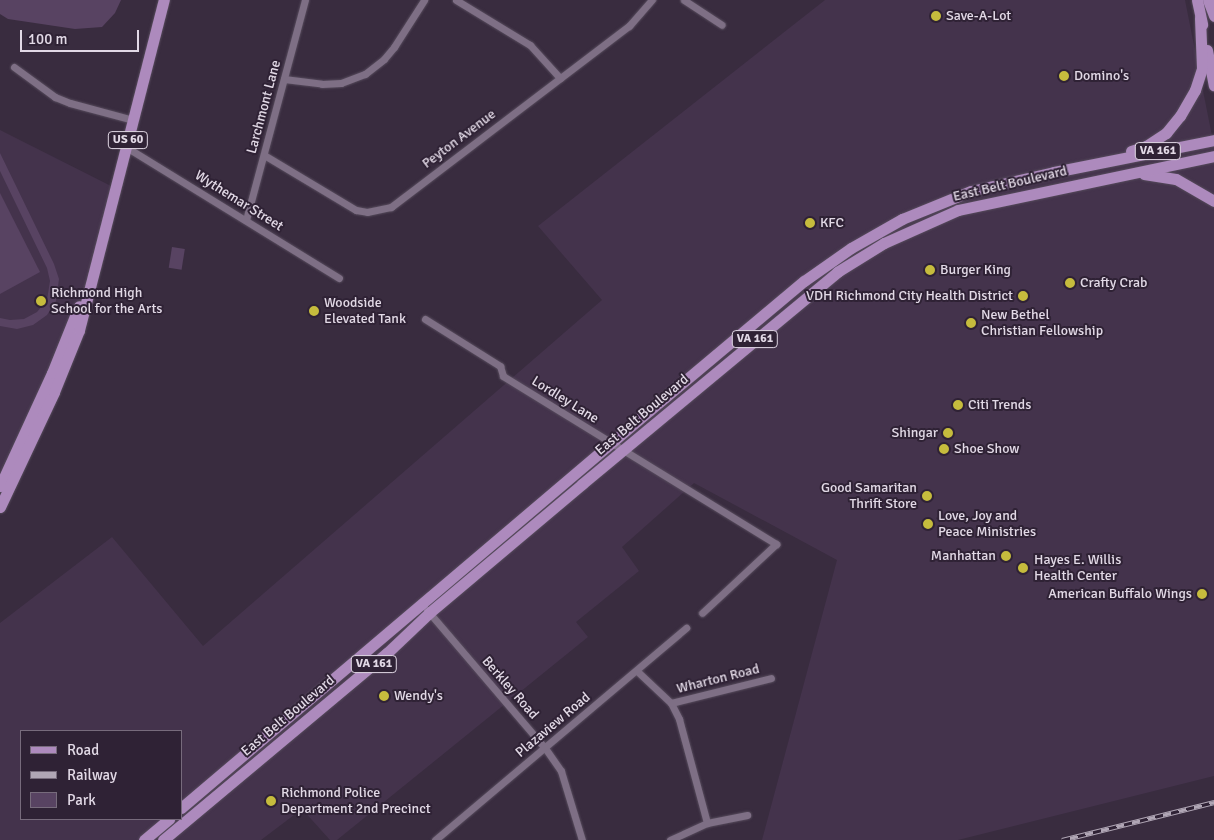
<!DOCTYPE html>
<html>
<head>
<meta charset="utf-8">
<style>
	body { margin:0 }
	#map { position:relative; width:1214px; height:840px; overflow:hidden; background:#392c3f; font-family:Signika,sans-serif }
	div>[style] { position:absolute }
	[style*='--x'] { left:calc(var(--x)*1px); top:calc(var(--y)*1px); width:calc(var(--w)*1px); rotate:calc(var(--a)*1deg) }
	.built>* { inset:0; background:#44334c }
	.green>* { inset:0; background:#584362; transform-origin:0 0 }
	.roads { filter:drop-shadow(0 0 1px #564b5c) drop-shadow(0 0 1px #564b5c) }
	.street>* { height:7px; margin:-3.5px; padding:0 3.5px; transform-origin:3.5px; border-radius:3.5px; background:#7e6f85 }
	.primary>* { height:11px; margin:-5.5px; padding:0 5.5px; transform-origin:5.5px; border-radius:5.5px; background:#ad8abd }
	.rail>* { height:4.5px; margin-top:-2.25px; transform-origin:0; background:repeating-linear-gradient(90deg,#2f2235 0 8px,#b0a6b5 0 16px); box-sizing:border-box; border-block:1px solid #b0a6b5 }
	.dots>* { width:14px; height:14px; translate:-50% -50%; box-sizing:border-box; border:2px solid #2f2235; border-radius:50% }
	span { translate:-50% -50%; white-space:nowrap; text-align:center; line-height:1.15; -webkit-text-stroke:4px #2f2235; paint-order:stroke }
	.shield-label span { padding:1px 4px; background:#2f2235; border:1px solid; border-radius:4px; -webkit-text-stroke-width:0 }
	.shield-label { font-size:12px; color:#e2d9e6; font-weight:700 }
	.poi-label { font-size:14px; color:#e2d9e6 }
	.left { translate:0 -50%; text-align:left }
	.right { translate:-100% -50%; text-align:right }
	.street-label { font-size:14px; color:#e2d9e6 }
	.legend { position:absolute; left:20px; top:730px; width:162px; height:90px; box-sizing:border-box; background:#2f2235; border:1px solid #776b7c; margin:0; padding:6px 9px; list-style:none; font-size:15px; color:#e2d9e6 }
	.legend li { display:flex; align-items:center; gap:10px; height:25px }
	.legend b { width:25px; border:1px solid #776b7c }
	.scale { position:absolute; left:20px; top:30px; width:119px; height:22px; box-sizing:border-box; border:2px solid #e2d9e6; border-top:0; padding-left:6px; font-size:15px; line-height:18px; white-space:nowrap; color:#e2d9e6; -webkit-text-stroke:4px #2f2235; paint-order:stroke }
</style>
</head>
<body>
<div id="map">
	<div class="built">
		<i style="clip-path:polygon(evenodd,825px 0,1185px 0,1214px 146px,1214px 776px,958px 840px,762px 840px,837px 560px,694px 483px,622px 547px,639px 571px,576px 622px,588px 637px,337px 840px,330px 840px,302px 809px,261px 840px,0 840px,0 623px,112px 537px,203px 646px,602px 300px,538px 226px,825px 0,21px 731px,181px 731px,181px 819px,21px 819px,21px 731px)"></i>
		<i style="clip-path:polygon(0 130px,115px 188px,91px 280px,0 486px)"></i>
	</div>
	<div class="green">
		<i style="clip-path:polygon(0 0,121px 0,115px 13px,102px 27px,75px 29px,8px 19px,0 14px)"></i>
		<i style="clip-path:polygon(0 153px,54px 264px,59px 279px,56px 301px,47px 315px,33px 325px,17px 329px,0 326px,0 318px,10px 320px,24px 319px,37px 312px,47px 300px,50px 281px,47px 268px,0 171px)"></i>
		<i style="clip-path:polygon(0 193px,40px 272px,0 294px)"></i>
		<i style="left:172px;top:247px;width:13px;height:21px;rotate:9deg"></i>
	</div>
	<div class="roads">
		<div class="street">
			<i style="--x:456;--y:0;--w:87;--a:31.3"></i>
			<i style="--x:530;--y:45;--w:45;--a:47.7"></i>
			<i style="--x:684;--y:0;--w:45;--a:33.3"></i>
			<i style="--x:14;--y:67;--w:51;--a:36.2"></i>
			<i style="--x:55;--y:97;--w:16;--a:22"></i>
			<i style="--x:70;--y:103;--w:65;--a:15.1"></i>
			<i style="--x:284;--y:79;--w:38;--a:7"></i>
			<i style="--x:322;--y:84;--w:19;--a:-3"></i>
			<i style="--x:341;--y:83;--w:26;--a:-21"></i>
			<i style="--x:365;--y:74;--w:24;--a:-38"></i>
			<i style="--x:384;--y:59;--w:16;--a:-50"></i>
			<i style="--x:394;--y:47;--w:56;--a:-57.4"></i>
			<i style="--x:126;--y:147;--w:250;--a:31.6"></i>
			<i style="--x:264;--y:155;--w:107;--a:30.9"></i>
			<i style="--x:356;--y:210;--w:11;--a:10"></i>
			<i style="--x:367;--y:212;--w:25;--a:-12"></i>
			<i style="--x:391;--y:207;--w:299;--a:-37.3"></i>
			<i style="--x:629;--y:26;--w:35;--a:-49"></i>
			<i style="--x:246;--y:220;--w:228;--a:-75"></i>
			<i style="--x:425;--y:319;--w:89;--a:32.1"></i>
			<i style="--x:500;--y:366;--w:10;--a:73"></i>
			<i style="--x:503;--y:376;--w:321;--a:31.6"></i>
			<i style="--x:776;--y:544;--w:101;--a:137"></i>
			<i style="--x:427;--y:610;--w:182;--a:49.5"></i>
			<i style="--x:545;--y:748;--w:28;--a:55"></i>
			<i style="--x:561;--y:771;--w:72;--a:73.1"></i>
			<i style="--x:637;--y:671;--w:47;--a:43.3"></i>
			<i style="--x:671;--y:703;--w:18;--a:63"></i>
			<i style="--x:679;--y:719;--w:108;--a:74.9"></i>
			<i style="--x:671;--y:703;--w:103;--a:-14"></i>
			<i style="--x:435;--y:840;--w:329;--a:-40.2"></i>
			<i style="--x:670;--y:840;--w:41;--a:-24.7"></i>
			<i style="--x:707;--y:823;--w:41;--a:-11.3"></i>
		</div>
		<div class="primary">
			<i style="--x:1197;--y:0;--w:25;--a:78"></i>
			<i style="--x:1208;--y:0;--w:17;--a:69"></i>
			<i style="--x:1207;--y:50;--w:36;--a:79"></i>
			<i style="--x:1131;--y:151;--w:16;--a:-18"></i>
			<i style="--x:1146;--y:146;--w:24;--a:-33"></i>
			<i style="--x:1166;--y:133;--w:22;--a:-51"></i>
			<i style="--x:1180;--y:116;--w:30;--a:-60"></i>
			<i style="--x:1195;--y:90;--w:23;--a:-72"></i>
			<i style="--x:1202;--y:68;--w:50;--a:-92.3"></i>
			<i style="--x:1144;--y:174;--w:32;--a:9"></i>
			<i style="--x:1176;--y:179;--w:44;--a:30.1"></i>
			<i style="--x:0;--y:486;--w:124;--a:-65.3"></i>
			<i style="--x:52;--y:373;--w:72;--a:-68.1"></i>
			<i style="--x:0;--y:507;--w:127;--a:-64.8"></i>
			<i style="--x:54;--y:392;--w:67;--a:-68"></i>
			<i style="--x:79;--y:330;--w:341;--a:-75.6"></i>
			<i style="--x:181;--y:808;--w:615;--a:-40.32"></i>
			<i style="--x:650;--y:410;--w:201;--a:-40"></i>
			<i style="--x:804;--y:281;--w:57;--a:-35.1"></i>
			<i style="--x:851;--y:248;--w:59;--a:-29.6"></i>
			<i style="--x:902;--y:219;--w:74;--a:-22.1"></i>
			<i style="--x:971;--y:191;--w:85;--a:-12.9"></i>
			<i style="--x:1054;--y:172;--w:163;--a:-11.3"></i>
			<i style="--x:144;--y:840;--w:33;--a:-40"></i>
			<i style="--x:163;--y:840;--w:292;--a:-39.9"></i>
			<i style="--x:387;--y:653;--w:58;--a:-43.6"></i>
			<i style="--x:429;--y:613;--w:200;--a:-40.1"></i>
			<i style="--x:582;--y:484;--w:332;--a:-39.7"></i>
			<i style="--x:837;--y:272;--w:55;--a:-31.7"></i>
			<i style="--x:884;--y:243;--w:81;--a:-24"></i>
			<i style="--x:958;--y:210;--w:262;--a:-11.9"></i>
		</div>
	</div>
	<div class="rail">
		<i style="--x:1062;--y:840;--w:157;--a:-14"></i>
	</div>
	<div class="dots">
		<i style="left:936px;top:16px;background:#c6bc3d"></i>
		<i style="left:1064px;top:76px;background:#c6bc3d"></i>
		<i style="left:810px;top:223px;background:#c6bc3d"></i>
		<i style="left:930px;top:270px;background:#c6bc3d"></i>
		<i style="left:1070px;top:283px;background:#c6bc3d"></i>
		<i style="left:1023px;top:296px;background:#c6bc3d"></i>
		<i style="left:41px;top:301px;background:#c6bc3d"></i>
		<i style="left:314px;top:311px;background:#c6bc3d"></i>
		<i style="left:971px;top:323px;background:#c6bc3d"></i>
		<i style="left:958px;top:405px;background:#c6bc3d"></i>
		<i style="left:948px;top:433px;background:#c6bc3d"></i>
		<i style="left:944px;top:449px;background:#c6bc3d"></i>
		<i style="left:927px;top:496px;background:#c6bc3d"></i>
		<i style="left:928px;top:524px;background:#c6bc3d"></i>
		<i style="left:1006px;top:556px;background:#c6bc3d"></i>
		<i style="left:1023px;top:568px;background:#c6bc3d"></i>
		<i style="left:1202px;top:594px;background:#c6bc3d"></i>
		<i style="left:384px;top:696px;background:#c6bc3d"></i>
		<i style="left:271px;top:801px;background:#c6bc3d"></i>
	</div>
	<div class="shield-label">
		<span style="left:128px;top:140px">US 60</span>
		<span style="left:1158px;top:151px">VA 161</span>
		<span style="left:755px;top:339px">VA 161</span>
		<span style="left:374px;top:664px">VA 161</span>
	</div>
	<div class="poi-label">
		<span class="left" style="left:946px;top:16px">Save-A-Lot</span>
		<span class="left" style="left:1074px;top:76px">Domino's</span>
		<span class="left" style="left:820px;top:223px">KFC</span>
		<span class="left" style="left:940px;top:270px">Burger King</span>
		<span class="left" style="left:1080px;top:283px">Crafty Crab</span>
		<span class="left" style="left:51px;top:301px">Richmond High<br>School for the Arts</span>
		<span class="right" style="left:1013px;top:296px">VDH Richmond City Health District</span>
		<span class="left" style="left:324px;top:311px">Woodside<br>Elevated Tank</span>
		<span class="left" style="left:981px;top:323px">New Bethel<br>Christian Fellowship</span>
		<span class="left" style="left:968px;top:405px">Citi Trends</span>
		<span class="right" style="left:938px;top:433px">Shingar</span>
		<span class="left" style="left:954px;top:449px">Shoe Show</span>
		<span class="right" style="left:917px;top:496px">Good Samaritan<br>Thrift Store</span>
		<span class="left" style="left:938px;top:524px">Love, Joy and<br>Peace Ministries</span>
		<span class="right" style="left:996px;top:556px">Manhattan</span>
		<span class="left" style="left:1034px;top:568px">Hayes E. Willis<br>Health Center</span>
		<span class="right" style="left:1192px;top:594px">American Buffalo Wings</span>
		<span class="left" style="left:394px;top:696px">Wendy's</span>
		<span class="left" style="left:281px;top:801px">Richmond Police<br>Department 2nd Precinct</span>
	</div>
	<div class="street-label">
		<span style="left:264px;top:107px;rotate:-75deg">Larchmont Lane</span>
		<span style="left:459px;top:139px;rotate:-37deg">Peyton Avenue</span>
		<span style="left:1010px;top:184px;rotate:-13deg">East Belt Boulevard</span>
		<span style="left:239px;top:201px;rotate:32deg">Wythemar Street</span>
		<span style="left:565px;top:400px;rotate:32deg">Lordley Lane</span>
		<span style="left:642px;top:415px;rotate:-40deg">East Belt Boulevard</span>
		<span style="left:718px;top:679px;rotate:-14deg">Wharton Road</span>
		<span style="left:510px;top:688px;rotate:49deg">Berkley Road</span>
		<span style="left:288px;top:716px;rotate:-40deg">East Belt Boulevard</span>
		<span style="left:553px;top:725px;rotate:-40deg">Plazaview Road</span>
	</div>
	<ul class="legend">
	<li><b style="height:6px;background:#ad8abd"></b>Road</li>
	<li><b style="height:6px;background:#b0a6b5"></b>Railway</li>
	<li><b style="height:14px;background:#584362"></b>Park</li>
	</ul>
	<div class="scale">100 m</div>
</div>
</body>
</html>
